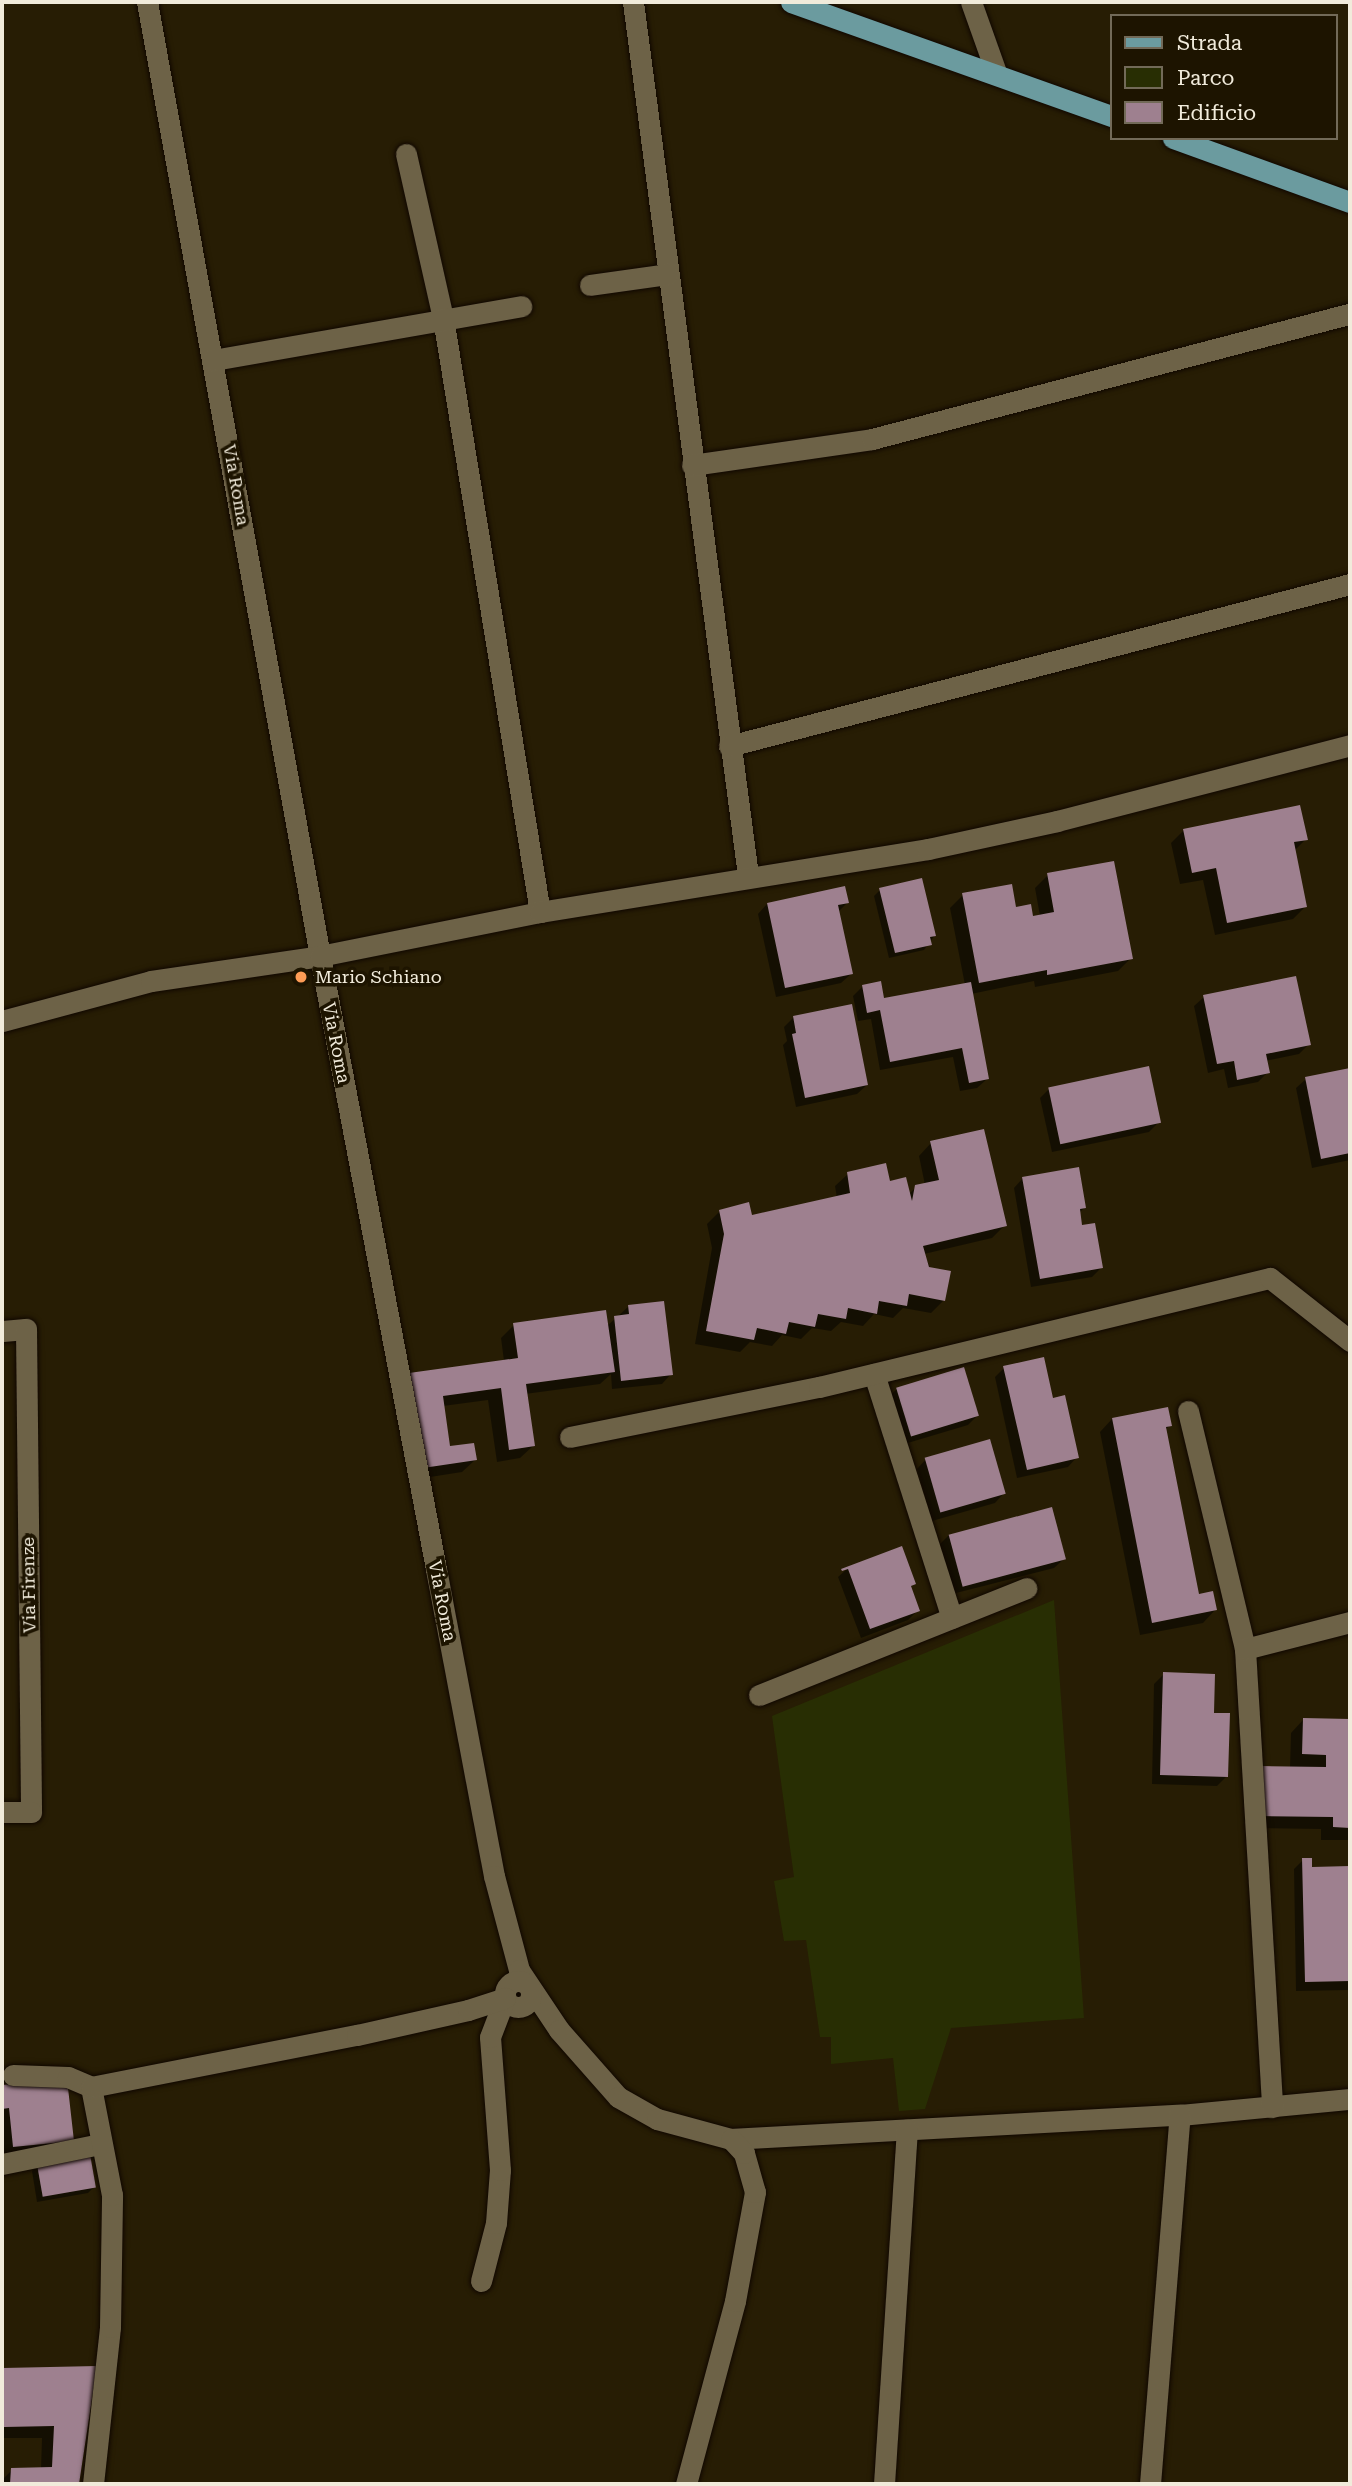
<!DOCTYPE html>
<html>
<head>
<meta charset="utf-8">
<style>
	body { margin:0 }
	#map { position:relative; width:1352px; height:2486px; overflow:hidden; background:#271d04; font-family:"Roboto Serif",serif }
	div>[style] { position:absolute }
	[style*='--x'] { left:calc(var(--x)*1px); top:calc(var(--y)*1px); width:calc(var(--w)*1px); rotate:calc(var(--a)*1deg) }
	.green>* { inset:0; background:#282e03 }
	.shadow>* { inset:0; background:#0007 }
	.building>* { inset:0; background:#9e808f; transform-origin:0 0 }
	.roads { filter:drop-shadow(0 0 2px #100700) drop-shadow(0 0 2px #100700) }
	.minor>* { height:21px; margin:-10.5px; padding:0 10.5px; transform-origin:10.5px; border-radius:10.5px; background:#6d6247 }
	.minor>.ring { margin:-10.5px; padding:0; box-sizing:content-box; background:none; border:21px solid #6d6247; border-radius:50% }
	.major>* { height:21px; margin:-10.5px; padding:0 10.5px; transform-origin:10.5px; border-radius:10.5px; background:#6b9b9f }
	.dots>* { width:19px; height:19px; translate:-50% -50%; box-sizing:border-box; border:4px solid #1d1400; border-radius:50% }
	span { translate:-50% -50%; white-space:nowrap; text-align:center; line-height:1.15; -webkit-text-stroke:7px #1d1400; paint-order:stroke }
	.street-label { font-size:18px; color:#f1ebdb }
	.poi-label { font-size:18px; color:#f1ebdb }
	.left { translate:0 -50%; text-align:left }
	.frame { position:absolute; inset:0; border:4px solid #f1ebdb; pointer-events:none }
	.legend { position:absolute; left:1110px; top:14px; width:228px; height:126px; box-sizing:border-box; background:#1d1400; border:2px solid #726a58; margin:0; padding:9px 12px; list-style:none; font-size:21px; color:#f1ebdb }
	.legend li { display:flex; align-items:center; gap:14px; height:35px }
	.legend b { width:35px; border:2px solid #726a58 }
</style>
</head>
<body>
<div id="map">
	<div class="green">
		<i style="clip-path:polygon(1054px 1600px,1084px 2018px,951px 2028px,925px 2109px,899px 2111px,893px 2058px,831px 2064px,831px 2037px,820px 2037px,806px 1940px,784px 1941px,774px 1881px,794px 1877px,772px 1716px)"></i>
	</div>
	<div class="shadow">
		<i style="clip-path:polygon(1184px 830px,1306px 839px,1294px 851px,1305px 907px,1293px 919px,1215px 935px,1203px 880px,1180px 884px,1171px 843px)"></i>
		<i style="clip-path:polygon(1048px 875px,1131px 958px,1118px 971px,1035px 987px,1034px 981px,971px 994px,987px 1079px,977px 1088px,960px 1091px,953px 1057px,880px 1070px,871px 1019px,858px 1021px,853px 996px,863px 986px,883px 1000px,965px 985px,950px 908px,963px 895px,1032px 918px,1040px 916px,1035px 888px)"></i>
		<i style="clip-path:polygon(880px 890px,935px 935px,924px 950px,889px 958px,874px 896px)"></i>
		<i style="clip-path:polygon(847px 903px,838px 912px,851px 974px,841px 983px,776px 997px,758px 914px,767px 904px)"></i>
		<i style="clip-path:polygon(1204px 997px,1309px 1044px,1299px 1054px,1265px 1061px,1268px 1072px,1258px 1082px,1228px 1088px,1224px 1069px,1208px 1073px,1194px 1006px)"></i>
		<i style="clip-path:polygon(794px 1017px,867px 1085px,857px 1094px,796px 1107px,783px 1045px,787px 1041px,784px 1027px)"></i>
		<i style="clip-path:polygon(1350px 1070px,1350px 1160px,1312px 1168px,1296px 1088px,1306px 1079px)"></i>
		<i style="clip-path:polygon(1049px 1089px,1159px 1122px,1149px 1132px,1052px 1152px,1040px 1098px)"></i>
		<i style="clip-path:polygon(931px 1143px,1005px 1225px,992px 1238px,924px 1254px,944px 1300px,931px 1313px,903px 1308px,893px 1318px,874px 1314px,863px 1326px,841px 1322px,831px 1331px,812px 1328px,801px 1339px,782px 1335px,772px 1346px,750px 1342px,740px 1352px,695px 1344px,712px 1248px,707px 1224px,720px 1211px,751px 1217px,837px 1198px,835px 1186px,848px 1174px,889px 1183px,909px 1194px,916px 1187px,925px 1185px,919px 1156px)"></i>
		<i style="clip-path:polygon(1023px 1178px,1085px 1207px,1079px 1213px,1081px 1227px,1101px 1268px,1092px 1277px,1031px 1287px,1014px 1188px)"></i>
		<i style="clip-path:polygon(629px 1306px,671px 1374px,662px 1384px,612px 1389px,611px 1374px,600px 1384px,525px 1394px,533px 1446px,520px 1458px,497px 1462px,488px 1400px,443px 1406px,449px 1448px,475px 1460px,462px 1472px,411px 1480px,397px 1388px,504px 1361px,501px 1338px,514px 1325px,607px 1326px)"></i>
		<i style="clip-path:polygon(1004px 1368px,1052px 1400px,1077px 1457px,1068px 1467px,1017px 1478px,995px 1377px)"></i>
		<i style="clip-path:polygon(897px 1389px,977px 1416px,968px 1425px,901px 1445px,887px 1398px)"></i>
		<i style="clip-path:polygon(1112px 1419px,1170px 1425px,1165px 1430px,1198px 1596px,1215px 1610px,1203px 1623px,1140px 1635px,1100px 1432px)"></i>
		<i style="clip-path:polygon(926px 1459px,1004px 1493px,995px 1503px,932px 1521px,917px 1469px)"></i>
		<i style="clip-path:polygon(949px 1535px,1064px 1559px,1054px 1568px,952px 1594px,940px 1544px)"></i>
		<i style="clip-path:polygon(848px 1568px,914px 1584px,909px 1588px,918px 1610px,908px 1620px,861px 1638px,838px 1577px)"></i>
		<i style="clip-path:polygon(1164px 1674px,1227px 1776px,1217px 1786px,1152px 1784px,1154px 1684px)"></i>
		<i style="clip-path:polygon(1303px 1720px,1350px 1721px,1350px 1840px,1321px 1840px,1321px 1829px,1249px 1828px,1290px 1768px,1291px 1733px)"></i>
		<i style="clip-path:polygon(1303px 1860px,1310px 1868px,1350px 1868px,1350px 1990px,1296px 1991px,1294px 1869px)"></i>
		<i style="clip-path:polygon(1350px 2000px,1350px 2057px,1348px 2003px)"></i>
		<i style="clip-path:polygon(66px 2081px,72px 2140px,2px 2161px,2px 2087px)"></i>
		<i style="clip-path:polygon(38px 2165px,94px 2187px,88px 2193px,37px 2202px,32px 2171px)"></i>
		<i style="clip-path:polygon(95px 2368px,77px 2484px,2px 2484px,2px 2480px,12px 2470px,41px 2469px,42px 2438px,2px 2438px,2px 2372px)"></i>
	</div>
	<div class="building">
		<i style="clip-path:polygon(1300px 805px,1308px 840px,1294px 842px,1307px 907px,1227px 923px,1216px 868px,1192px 873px,1183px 829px)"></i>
		<i style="clip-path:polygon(1114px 861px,1133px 959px,1047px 975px,1047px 970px,979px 983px,962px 893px,1012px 884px,1016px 907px,1031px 904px,1033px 916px,1054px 912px,1047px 873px)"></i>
		<i style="clip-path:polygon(922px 878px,936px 936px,930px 937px,932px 945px,895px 953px,879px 888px)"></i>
		<i style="clip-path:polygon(845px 886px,849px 903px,838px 905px,853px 974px,785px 988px,767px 903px)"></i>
		<i style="clip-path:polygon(1296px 976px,1311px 1045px,1266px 1054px,1270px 1073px,1237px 1080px,1234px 1061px,1217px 1064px,1203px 995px)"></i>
		<i style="clip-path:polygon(881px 981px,884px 998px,971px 982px,989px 1079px,969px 1083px,962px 1048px,890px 1062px,880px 1010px,867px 1013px,862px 985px)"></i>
		<i style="clip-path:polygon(852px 1004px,868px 1085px,805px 1098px,792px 1034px,796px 1033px,793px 1016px)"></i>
		<i style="left:1149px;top:1066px;width:58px;height:103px;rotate:78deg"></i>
		<i style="clip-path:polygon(1350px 1068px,1350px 1153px,1321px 1159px,1305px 1077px)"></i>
		<i style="clip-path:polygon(984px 1129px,1007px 1226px,923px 1246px,929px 1267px,951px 1271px,945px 1301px,909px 1294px,907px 1306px,879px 1301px,877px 1314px,848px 1308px,846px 1319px,818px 1314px,815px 1327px,789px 1322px,786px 1334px,757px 1328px,754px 1340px,706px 1331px,724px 1234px,719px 1210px,749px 1202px,752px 1215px,850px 1193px,847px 1172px,886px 1163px,890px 1181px,906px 1177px,912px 1201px,915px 1185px,939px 1180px,930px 1141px)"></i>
		<i style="clip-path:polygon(1079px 1167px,1086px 1208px,1080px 1209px,1082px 1225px,1095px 1223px,1103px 1268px,1040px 1279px,1022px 1177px)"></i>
		<i style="clip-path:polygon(664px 1301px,673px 1375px,621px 1381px,614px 1316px,629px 1314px,628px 1305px)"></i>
		<i style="clip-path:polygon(606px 1310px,615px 1372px,526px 1384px,535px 1446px,509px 1450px,501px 1388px,443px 1396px,450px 1446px,474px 1443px,477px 1460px,423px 1468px,409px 1373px,518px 1358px,513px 1323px)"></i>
		<i style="clip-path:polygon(1044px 1357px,1053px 1398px,1065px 1395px,1079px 1458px,1027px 1470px,1003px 1366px)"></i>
		<i style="left:964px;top:1367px;width:51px;height:71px;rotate:73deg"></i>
		<i style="clip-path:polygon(1168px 1407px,1172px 1426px,1166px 1427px,1199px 1594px,1213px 1591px,1217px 1610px,1152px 1623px,1112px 1418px)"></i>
		<i style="left:990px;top:1439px;width:57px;height:68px;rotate:74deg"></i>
		<i style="left:1052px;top:1507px;width:54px;height:107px;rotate:75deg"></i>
		<i style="clip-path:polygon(902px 1546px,916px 1584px,911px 1586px,920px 1611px,870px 1629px,848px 1569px,842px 1571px,841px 1569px)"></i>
		<i style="clip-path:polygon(1163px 1672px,1215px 1674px,1214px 1713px,1230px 1713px,1228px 1777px,1160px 1775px)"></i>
		<i style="clip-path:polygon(1303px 1718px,1350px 1719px,1350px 1828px,1333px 1827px,1333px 1817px,1261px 1816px,1261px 1766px,1326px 1767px,1326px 1755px,1302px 1754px)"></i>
		<i style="clip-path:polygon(1302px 1858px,1312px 1858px,1312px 1867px,1350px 1866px,1350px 1981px,1305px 1982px)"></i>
		<i style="clip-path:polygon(67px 2079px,74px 2141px,13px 2147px,9px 2108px,2px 2109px,2px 2085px)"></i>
		<i style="left:90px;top:2154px;width:34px;height:54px;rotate:80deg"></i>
		<i style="clip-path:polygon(97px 2366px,79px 2484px,10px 2484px,11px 2468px,52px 2467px,54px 2426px,4px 2427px,3px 2368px)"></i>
	</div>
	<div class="roads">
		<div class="minor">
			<i style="--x:147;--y:2;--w:970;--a:79.72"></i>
			<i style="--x:320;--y:956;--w:624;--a:79.28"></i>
			<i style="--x:436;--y:1569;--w:312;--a:79.3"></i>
			<i style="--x:494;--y:1876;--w:97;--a:75.1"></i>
			<i style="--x:519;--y:1970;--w:72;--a:56.3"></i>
			<i style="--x:559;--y:2030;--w:89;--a:48.6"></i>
			<i style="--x:618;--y:2097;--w:45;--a:29.4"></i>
			<i style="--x:657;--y:2119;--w:77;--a:15.1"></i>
			<i style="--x:731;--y:2139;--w:450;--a:-3.1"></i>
			<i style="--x:1180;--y:2115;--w:171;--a:-5.4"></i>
			<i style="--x:633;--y:2;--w:882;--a:82.5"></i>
			<i style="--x:971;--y:2;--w:77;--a:70.4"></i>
			<i style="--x:406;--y:154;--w:168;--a:77.3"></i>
			<i style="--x:443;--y:318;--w:602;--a:80.73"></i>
			<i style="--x:590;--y:285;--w:78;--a:-8.1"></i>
			<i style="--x:213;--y:360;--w:313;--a:-9.9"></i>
			<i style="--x:692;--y:465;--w:182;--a:-8.2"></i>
			<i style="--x:872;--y:439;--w:494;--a:-14.7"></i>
			<i style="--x:729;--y:746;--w:642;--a:-14.62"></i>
			<i style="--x:2;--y:1021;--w:154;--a:-15"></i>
			<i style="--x:151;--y:981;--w:171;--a:-8.4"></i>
			<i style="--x:320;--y:956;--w:224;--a:-11.3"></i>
			<i style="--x:540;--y:912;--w:393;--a:-9.2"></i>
			<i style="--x:928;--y:849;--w:132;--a:-12.2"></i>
			<i style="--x:1057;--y:821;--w:303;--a:-14.5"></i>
			<i style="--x:2;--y:1331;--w:24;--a:-5"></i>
			<i style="--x:26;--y:1329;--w:483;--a:89.4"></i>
			<i style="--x:31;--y:1812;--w:29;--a:180"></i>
			<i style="--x:874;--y:1374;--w:256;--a:72.3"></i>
			<i style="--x:1188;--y:1411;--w:245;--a:76.5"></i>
			<i style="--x:1245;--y:1649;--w:459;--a:86.6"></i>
			<i style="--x:570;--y:1437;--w:254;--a:-11.4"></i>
			<i style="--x:819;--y:1387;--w:464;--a:-13.6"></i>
			<i style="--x:1270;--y:1278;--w:102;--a:38.2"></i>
			<i style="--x:1245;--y:1649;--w:108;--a:-14.4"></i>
			<i style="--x:759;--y:1695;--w:288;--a:-21.8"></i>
			<i class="ring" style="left:505px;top:1981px;width:5px;height:5px"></i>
			<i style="--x:13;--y:2075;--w:55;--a:2.1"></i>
			<i style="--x:68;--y:2077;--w:25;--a:23"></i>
			<i style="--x:2;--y:2164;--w:100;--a:-11.5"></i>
			<i style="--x:481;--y:2281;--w:60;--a:-75.5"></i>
			<i style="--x:496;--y:2223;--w:53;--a:-85.7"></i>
			<i style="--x:500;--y:2170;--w:133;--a:-94.3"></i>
			<i style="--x:490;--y:2037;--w:42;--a:-69"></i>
			<i style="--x:93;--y:2484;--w:158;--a:-83.8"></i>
			<i style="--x:110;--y:2327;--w:132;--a:-89.1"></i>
			<i style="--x:112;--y:2195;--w:110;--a:-101"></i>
			<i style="--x:91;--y:2087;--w:271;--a:-11.1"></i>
			<i style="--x:357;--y:2035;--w:114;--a:-12.7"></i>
			<i style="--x:468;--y:2010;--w:39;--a:-18"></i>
			<i style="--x:686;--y:2484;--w:189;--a:-75"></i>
			<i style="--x:735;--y:2301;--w:111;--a:-79.6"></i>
			<i style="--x:755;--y:2192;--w:41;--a:-105.8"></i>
			<i style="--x:744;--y:2153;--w:19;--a:-133"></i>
			<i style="--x:884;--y:2484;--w:355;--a:-86.3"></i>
			<i style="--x:1150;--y:2484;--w:370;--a:-85.4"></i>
		</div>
		<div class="major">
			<i style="--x:791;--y:2;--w:341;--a:19.6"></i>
			<i style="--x:1173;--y:138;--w:188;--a:19.9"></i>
		</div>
	</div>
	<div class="dots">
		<i style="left:301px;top:977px;background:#fd9c56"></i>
	</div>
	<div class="street-label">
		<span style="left:236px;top:485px;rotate:80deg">Via Roma</span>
		<span style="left:336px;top:1043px;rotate:79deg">Via Roma</span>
		<span style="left:29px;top:1585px;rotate:-91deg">Via Firenze</span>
		<span style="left:442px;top:1601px;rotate:79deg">Via Roma</span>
	</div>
	<div class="poi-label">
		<span class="left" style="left:315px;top:977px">Mario Schiano</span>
	</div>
	<div class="frame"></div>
	<ul class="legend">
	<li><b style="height:9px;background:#6b9b9f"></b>Strada</li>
	<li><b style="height:19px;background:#282e03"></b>Parco</li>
	<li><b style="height:19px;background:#9e808f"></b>Edificio</li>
	</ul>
</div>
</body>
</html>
